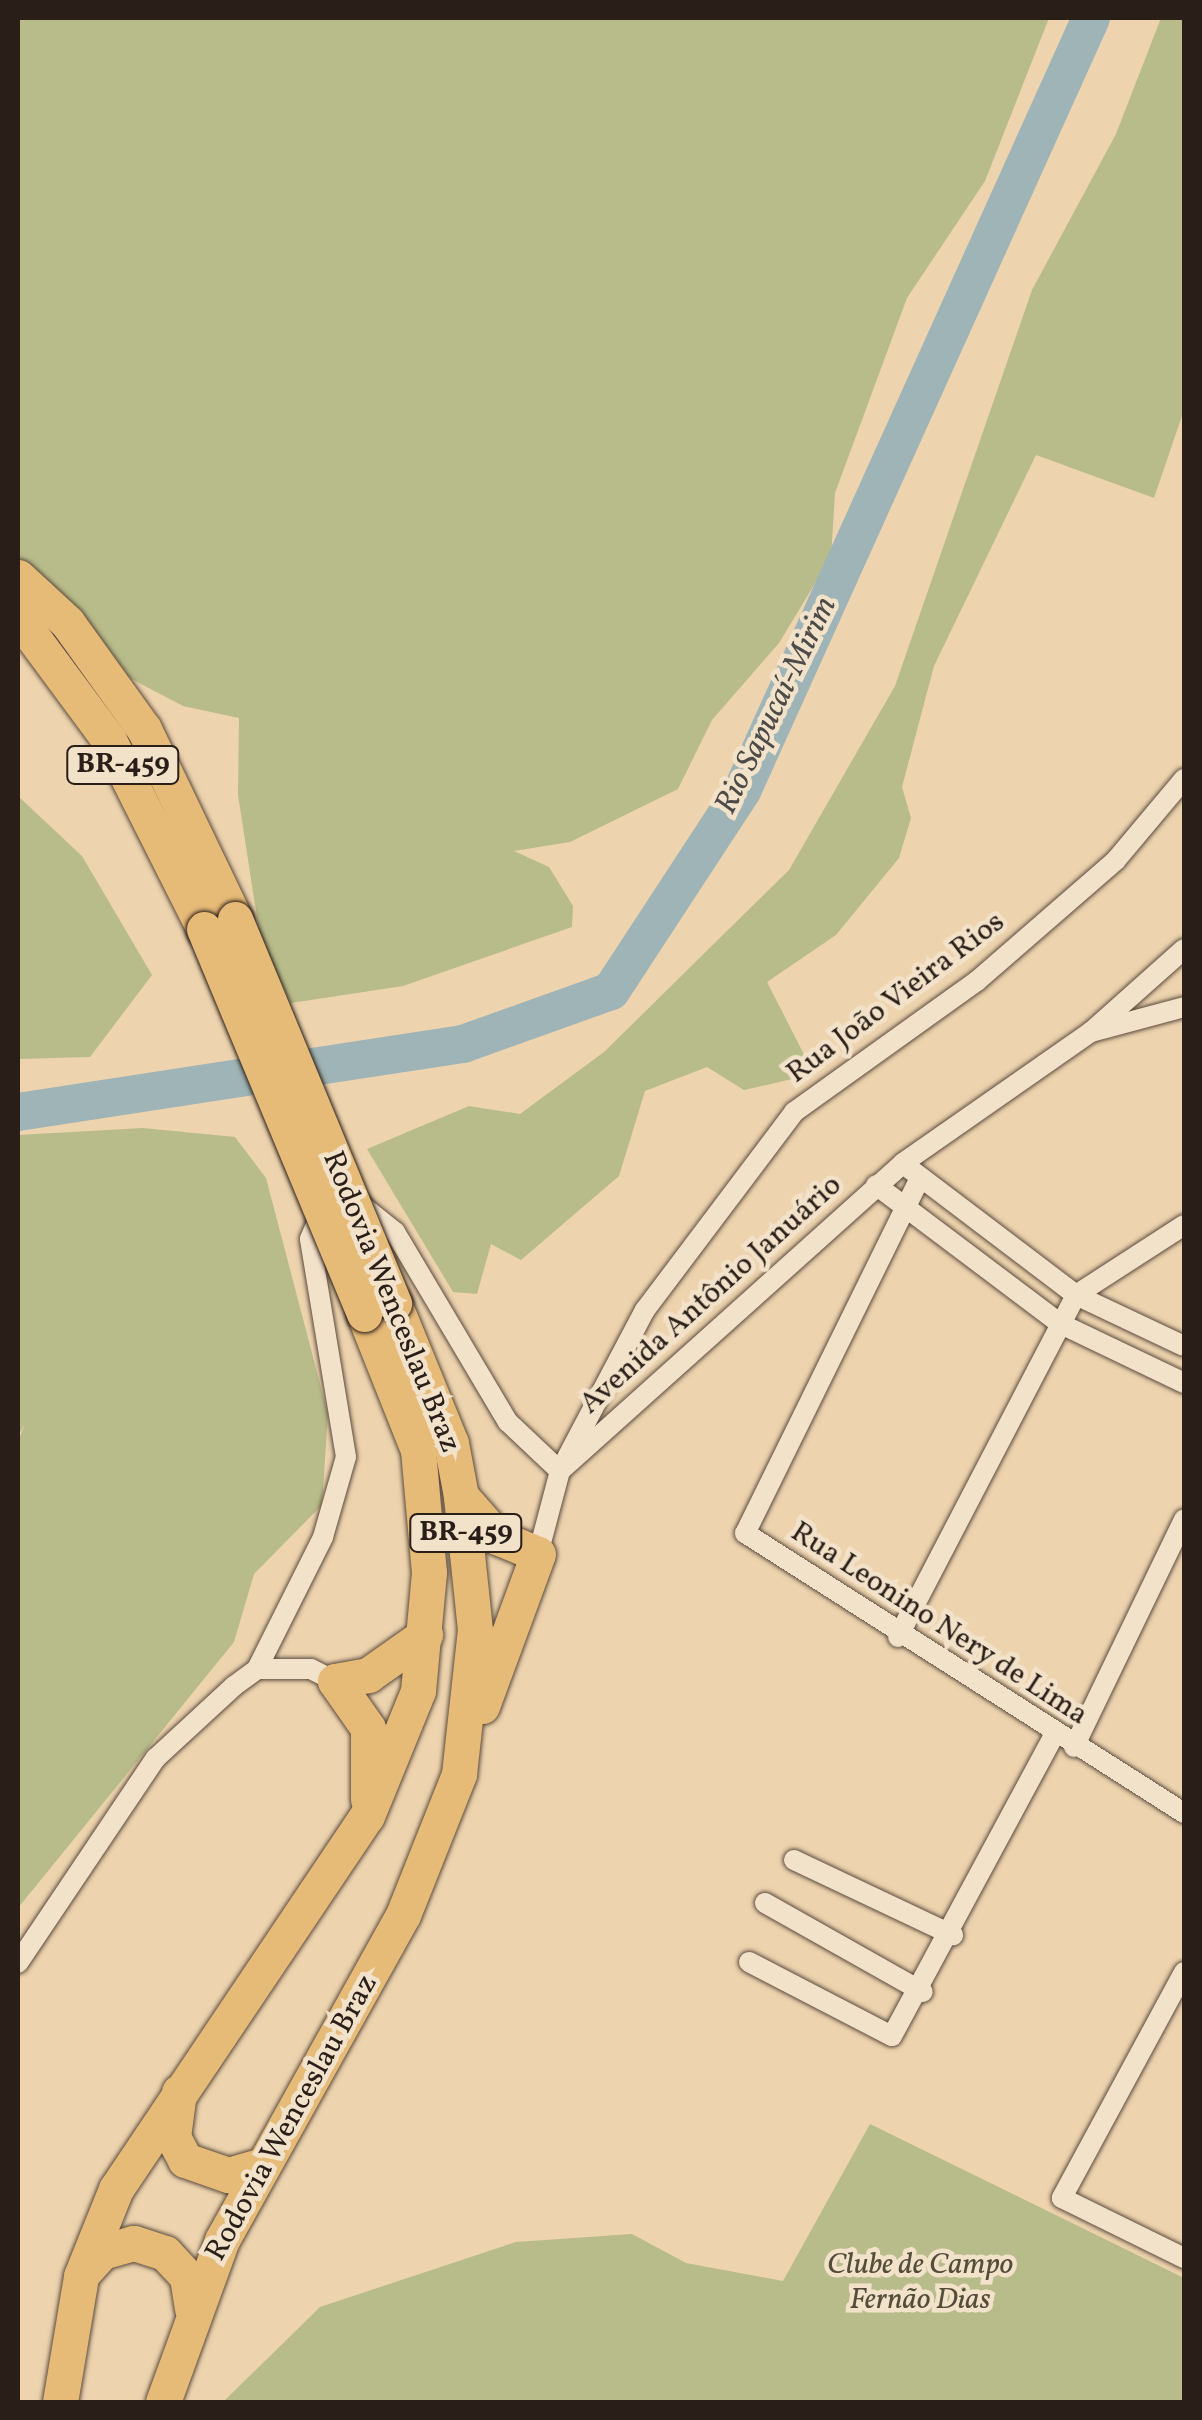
<!DOCTYPE html>
<html>
<head>
<meta charset="utf-8">
<style>
	body { margin:0 }
	#map { position:relative; width:1202px; height:2420px; overflow:hidden; background:#edd3ae; font-family:Vollkorn,serif }
	div>[style] { position:absolute }
	[style*='--x'] { left:calc(var(--x)*1px); top:calc(var(--y)*1px); width:calc(var(--w)*1px); rotate:calc(var(--a)*1deg) }
	.green>* { inset:0; background:#b8bc8a }
	.river>* { height:38px; margin:-19px; padding:0 19px; transform-origin:19px; border-radius:19px; background:#9fb4b6 }
	.roads { filter:drop-shadow(0 0 2px #5a4b3e) drop-shadow(0 0 2px #5a4b3e) }
	.street>* { height:20px; margin:-10px; padding:0 10px; transform-origin:10px; border-radius:10px; background:#f3e2ca }
	.highway>* { height:35px; margin:-17.5px; padding:0 17.5px; transform-origin:17.5px; border-radius:17.5px; background:#e6ba77 }
	.bridges { filter:drop-shadow(0 0 2px #291e18) drop-shadow(0 0 2px #291e18) }
	.highway-bridge>* { height:35px; margin:-17.5px; padding:0 17.5px; transform-origin:17.5px; border-radius:17.5px; background:#e6ba77 }
	span { translate:-50% -50%; white-space:nowrap; text-align:center; line-height:1.15; -webkit-text-stroke:9px #f3e2ca; paint-order:stroke }
	.shield-label span { padding:2px 8px; background:#f3e2ca; border:2px solid; border-radius:8px; -webkit-text-stroke-width:0 }
	.shield-label { font-size:28px; color:#291e18; font-weight:700 }
	.street-label { font-size:30px; color:#291e18 }
	.park-label { font-size:30px; color:#544d3a; font-style:italic }
	.water-label { font-size:32px; color:#4c4b47; font-style:italic }
	.frame { position:absolute; inset:0; border:20px solid #291e18; pointer-events:none }
</style>
</head>
<body>
<div id="map">
	<div class="green">
		<i style="clip-path:polygon(18px 18px,1049px 18px,985px 181px,907px 298px,835px 493px,831px 557px,779px 643px,712px 720px,678px 789px,570px 842px,514px 851px,549px 867px,573px 906px,572px 927px,403px 986px,291px 1003px,260px 937px,238px 795px,239px 718px,183px 706px,118px 672px,18px 561px)"></i>
		<i style="clip-path:polygon(1161px 18px,1184px 18px,1184px 410px,1154px 498px,1036px 455px,934px 666px,902px 787px,911px 818px,899px 858px,836px 935px,767px 982px,814px 1074px,744px 1090px,707px 1067px,645px 1091px,619px 1176px,521px 1260px,491px 1244px,477px 1294px,453px 1292px,367px 1149px,469px 1106px,520px 1114px,604px 1052px,789px 870px,895px 686px,1032px 290px,1116px 134px)"></i>
		<i style="clip-path:polygon(18px 796px,82px 856px,152px 975px,90px 1057px,18px 1059px)"></i>
		<i style="clip-path:polygon(143px 1128px,235px 1137px,266px 1178px,328px 1414px,322px 1505px,254px 1574px,234px 1642px,18px 1908px,18px 1441px,25px 1424px,18px 1436px,18px 1135px)"></i>
		<i style="clip-path:polygon(870px 2124px,1184px 2278px,1184px 2402px,223px 2402px,320px 2307px,516px 2242px,632px 2234px,686px 2263px,783px 2281px)"></i>
	</div>
	<div class="river">
		<i style="--x:18;--y:1112;--w:450;--a:-8.7"></i>
		<i style="--x:463;--y:1044;--w:157;--a:-19.7"></i>
		<i style="--x:611;--y:991;--w:239;--a:-56.8"></i>
		<i style="--x:742;--y:791;--w:848;--a:-65.7"></i>
	</div>
	<div class="roads">
		<div class="street">
			<i style="--x:1092;--y:1031;--w:123;--a:-41.7"></i>
			<i style="--x:910;--y:1169;--w:208;--a:37.2"></i>
			<i style="--x:1076;--y:1295;--w:119;--a:25.3"></i>
			<i style="--x:920;--y:1178;--w:396;--a:116.2"></i>
			<i style="--x:745;--y:1533;--w:521;--a:32.53"></i>
			<i style="--x:876;--y:1185;--w:229;--a:37"></i>
			<i style="--x:1059;--y:1323;--w:139;--a:25.6"></i>
			<i style="--x:355;--y:1200;--w:51;--a:38.7"></i>
			<i style="--x:395;--y:1232;--w:221;--a:59.3"></i>
			<i style="--x:508;--y:1422;--w:71;--a:43.3"></i>
			<i style="--x:560;--y:1471;--w:461;--a:-41.9"></i>
			<i style="--x:903;--y:1163;--w:229;--a:-34.9"></i>
			<i style="--x:1091;--y:1032;--w:96;--a:-15"></i>
			<i style="--x:538;--y:1554;--w:86;--a:-75.2"></i>
			<i style="--x:560;--y:1471;--w:182;--a:-62.2"></i>
			<i style="--x:645;--y:1310;--w:248;--a:-53"></i>
			<i style="--x:794;--y:1112;--w:225;--a:-35.6"></i>
			<i style="--x:977;--y:981;--w:184;--a:-41"></i>
			<i style="--x:1116;--y:860;--w:106;--a:-50"></i>
			<i style="--x:898;--y:1637;--w:386;--a:-62.5"></i>
			<i style="--x:1076;--y:1295;--w:129;--a:-32.9"></i>
			<i style="--x:257;--y:1669;--w:148;--a:-63.4"></i>
			<i style="--x:323;--y:1537;--w:83;--a:-74"></i>
			<i style="--x:346;--y:1457;--w:221;--a:-99.4"></i>
			<i style="--x:310;--y:1239;--w:28;--a:-67"></i>
			<i style="--x:1074;--y:1747;--w:253;--a:-64.2"></i>
			<i style="--x:794;--y:1860;--w:176;--a:25.3"></i>
			<i style="--x:765;--y:1903;--w:181;--a:29.4"></i>
			<i style="--x:749;--y:1962;--w:161;--a:27.4"></i>
			<i style="--x:892;--y:2036;--w:340;--a:-61.7"></i>
			<i style="--x:18;--y:1963;--w:247;--a:-56.1"></i>
			<i style="--x:156;--y:1758;--w:106;--a:-42.7"></i>
			<i style="--x:234;--y:1686;--w:29;--a:-36"></i>
			<i style="--x:257;--y:1669;--w:54;--a:0"></i>
			<i style="--x:311;--y:1669;--w:27;--a:27"></i>
			<i style="--x:1184;--y:1972;--w:257;--a:118.4"></i>
			<i style="--x:1062;--y:2198;--w:136;--a:26.2"></i>
		</div>
		<div class="highway">
			<i style="--x:18;--y:577;--w:67;--a:42.6"></i>
			<i style="--x:67;--y:622;--w:132;--a:54.3"></i>
			<i style="--x:144;--y:729;--w:211;--a:64.4"></i>
			<i style="--x:18;--y:617;--w:153;--a:53.5"></i>
			<i style="--x:109;--y:740;--w:212;--a:63.3"></i>
			<i style="--x:461;--y:1496;--w:55;--a:48.7"></i>
			<i style="--x:497;--y:1537;--w:44;--a:22.5"></i>
			<i style="--x:538;--y:1554;--w:162;--a:110.2"></i>
			<i style="--x:335;--y:1681;--w:57;--a:54.9"></i>
			<i style="--x:368;--y:1728;--w:71;--a:90"></i>
			<i style="--x:335;--y:1681;--w:34;--a:-10"></i>
			<i style="--x:368;--y:1675;--w:70;--a:-35.1"></i>
			<i style="--x:179;--y:2092;--w:45;--a:97.6"></i>
			<i style="--x:173;--y:2137;--w:26;--a:62"></i>
			<i style="--x:185;--y:2160;--w:46;--a:19.2"></i>
			<i style="--x:228;--y:2175;--w:35;--a:-16"></i>
			<i style="--x:83;--y:2273;--w:28;--a:-48"></i>
			<i style="--x:102;--y:2252;--w:33;--a:-16"></i>
			<i style="--x:134;--y:2243;--w:33;--a:18"></i>
			<i style="--x:165;--y:2253;--w:33;--a:47"></i>
			<i style="--x:187;--y:2277;--w:32;--a:81"></i>
			<i style="--x:60;--y:2402;--w:128;--a:-80.5"></i>
			<i style="--x:81;--y:2276;--w:94;--a:-68.1"></i>
			<i style="--x:116;--y:2189;--w:450;--a:-56.1"></i>
			<i style="--x:367;--y:1816;--w:135;--a:-67.8"></i>
			<i style="--x:418;--y:1691;--w:119;--a:-84.7"></i>
			<i style="--x:429;--y:1573;--w:123;--a:-95.1"></i>
			<i style="--x:418;--y:1450;--w:146;--a:-111.7"></i>
			<i style="--x:163;--y:2402;--w:172;--a:-70"></i>
			<i style="--x:222;--y:2240;--w:372;--a:-60.9"></i>
			<i style="--x:403;--y:1915;--w:152;--a:-68.3"></i>
			<i style="--x:459;--y:1774;--w:145;--a:-83.7"></i>
			<i style="--x:475;--y:1630;--w:135;--a:-96"></i>
			<i style="--x:461;--y:1496;--w:54;--a:-100.7"></i>
			<i style="--x:451;--y:1443;--w:151;--a:-112.2"></i>
		</div>
	</div>
	<div class="bridges">
		<div class="highway-bridge">
			<i style="--x:235;--y:919;--w:416;--a:67.5"></i>
			<i style="--x:204;--y:929;--w:417;--a:67.4"></i>
		</div>
	</div>
	<div class="shield-label">
		<span style="left:123px;top:765px">BR-459</span>
		<span style="left:466px;top:1533px">BR-459</span>
	</div>
	<div class="street-label">
		<span style="left:896px;top:998px;rotate:-37deg">Rua João Vieira Rios</span>
		<span style="left:711px;top:1295px;rotate:-42deg">Avenida Antônio Januário</span>
		<span style="left:391px;top:1302px;rotate:68deg">Rodovia Wenceslau Braz</span>
		<span style="left:939px;top:1624px;rotate:33deg">Rua Leonino Nery de Lima</span>
		<span style="left:292px;top:2118px;rotate:-61deg">Rodovia Wenceslau Braz</span>
	</div>
	<div class="park-label">
		<span style="left:920px;top:2282px">Clube de Campo<br>Fernão Dias</span>
	</div>
	<div class="water-label">
		<span style="left:777px;top:706px;rotate:-64deg">Rio Sapucaí-Mirim</span>
	</div>
	<div class="frame"></div>
</div>
</body>
</html>
